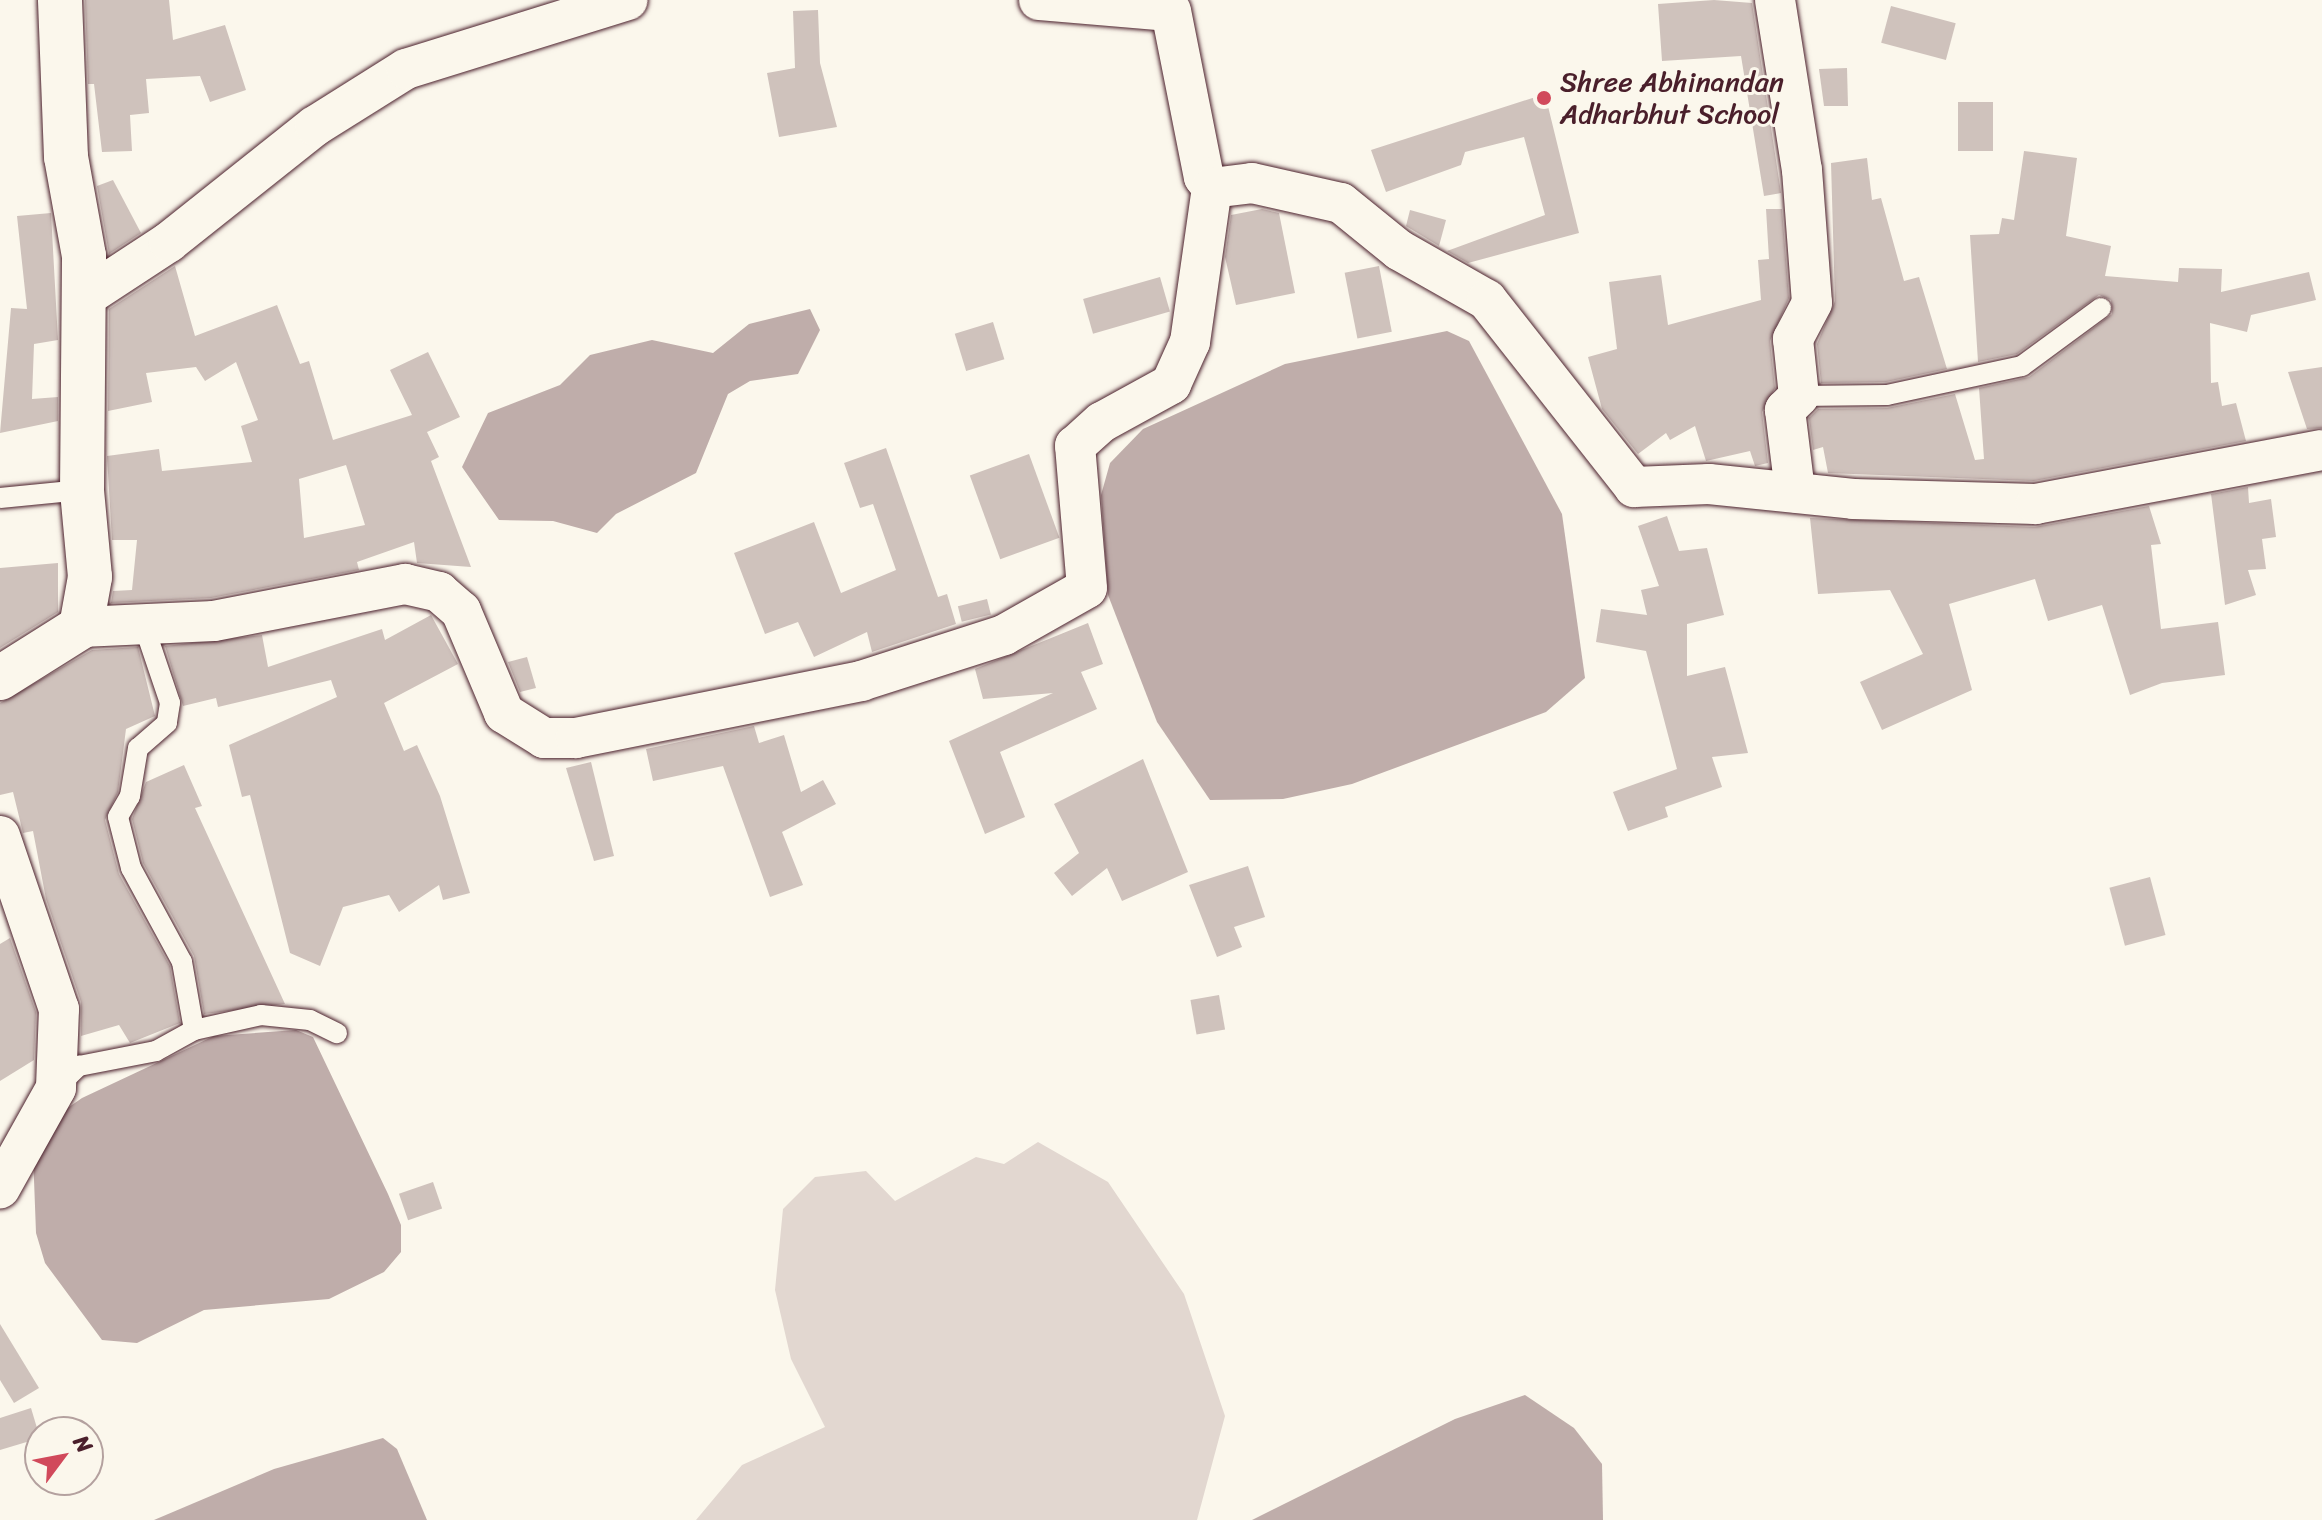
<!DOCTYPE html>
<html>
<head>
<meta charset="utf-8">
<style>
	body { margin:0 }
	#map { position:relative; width:2322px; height:1520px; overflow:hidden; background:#fbf7ec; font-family:Sriracha,sans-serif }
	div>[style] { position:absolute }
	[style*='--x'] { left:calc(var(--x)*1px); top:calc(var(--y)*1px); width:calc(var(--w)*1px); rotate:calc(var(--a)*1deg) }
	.green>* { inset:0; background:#e2d7d0 }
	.water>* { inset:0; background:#bfadaa }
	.building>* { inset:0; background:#cfc2bc; transform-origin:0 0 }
	.roads { filter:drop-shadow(0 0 2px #4a1f2b) drop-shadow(0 0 2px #4a1f2b) }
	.lane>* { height:20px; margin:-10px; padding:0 10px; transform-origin:10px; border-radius:10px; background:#fbf7ec }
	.street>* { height:40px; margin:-20px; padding:0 20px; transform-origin:20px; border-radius:20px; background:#fbf7ec }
	.secondary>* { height:44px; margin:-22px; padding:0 22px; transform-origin:22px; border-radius:22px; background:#fbf7ec }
	.dots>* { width:22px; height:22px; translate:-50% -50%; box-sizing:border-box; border:4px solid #fbf7ec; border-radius:50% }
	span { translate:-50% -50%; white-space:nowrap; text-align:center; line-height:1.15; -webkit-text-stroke:6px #fbf7ec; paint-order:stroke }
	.poi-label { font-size:28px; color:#4a1f2b }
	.left { translate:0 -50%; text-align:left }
	.north { position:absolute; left:24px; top:1416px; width:80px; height:80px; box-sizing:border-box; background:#fbf7ec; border:2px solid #b4a19f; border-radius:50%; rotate:58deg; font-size:22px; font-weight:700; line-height:32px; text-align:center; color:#4a1f2b }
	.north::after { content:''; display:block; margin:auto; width:28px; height:36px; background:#d1495b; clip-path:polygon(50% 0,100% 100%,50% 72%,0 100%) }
</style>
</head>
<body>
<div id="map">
	<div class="green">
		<i style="clip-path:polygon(1038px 1142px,1108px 1182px,1184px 1294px,1225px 1416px,1197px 1520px,696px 1520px,742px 1465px,825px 1427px,791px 1359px,775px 1290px,783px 1209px,815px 1177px,866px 1171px,895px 1201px,976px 1157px,1004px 1164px)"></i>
	</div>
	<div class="water">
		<i style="clip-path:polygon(810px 309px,820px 330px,798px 374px,750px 381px,728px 394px,696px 473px,616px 514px,597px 533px,553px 521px,499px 520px,462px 467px,488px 413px,560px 385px,590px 355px,652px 340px,713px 353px,749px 324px)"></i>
		<i style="clip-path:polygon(1447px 331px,1469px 341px,1562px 514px,1585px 678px,1546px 712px,1352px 784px,1283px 799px,1210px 800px,1157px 722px,1108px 595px,1101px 495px,1110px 463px,1143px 429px,1285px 364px)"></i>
		<i style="clip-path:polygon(296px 1030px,313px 1037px,388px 1194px,401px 1225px,401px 1252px,384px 1272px,329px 1299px,204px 1310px,137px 1343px,102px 1340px,45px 1263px,36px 1233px,33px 1153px,49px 1121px,82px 1098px,214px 1036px)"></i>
		<i style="clip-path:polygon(1525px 1395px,1574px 1428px,1602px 1464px,1603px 1520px,1252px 1520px,1455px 1419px)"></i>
		<i style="clip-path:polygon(383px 1438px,397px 1449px,427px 1520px,154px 1520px,274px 1469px)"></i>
	</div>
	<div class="building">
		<i style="clip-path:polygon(85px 0,169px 0,173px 40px,225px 25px,246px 90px,210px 102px,200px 76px,146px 79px,149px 113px,130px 115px,132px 151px,102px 152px,94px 84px,88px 84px)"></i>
		<i style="clip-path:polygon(1714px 0,1752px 3px,1781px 193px,1764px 196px,1741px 56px,1662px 61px,1658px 4px)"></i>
		<i style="left:1891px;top:6px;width:67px;height:38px;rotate:15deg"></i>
		<i style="clip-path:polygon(818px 10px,820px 63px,837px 127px,779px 137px,767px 73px,795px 68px,793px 11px)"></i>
		<i style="clip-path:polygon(1847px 68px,1848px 106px,1824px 106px,1819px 69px)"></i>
		<i style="clip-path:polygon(1545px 94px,1579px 233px,1468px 263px,1447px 251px,1545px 215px,1524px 137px,1465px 152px,1461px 165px,1386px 192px,1371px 150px)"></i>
		<i style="left:1958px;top:102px;width:35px;height:49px"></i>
		<i style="clip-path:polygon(2024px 151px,2077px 158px,2066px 236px,2111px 246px,2105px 276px,2178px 282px,2179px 268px,2222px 269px,2221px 292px,2309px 272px,2316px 300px,2251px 315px,2247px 332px,2210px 323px,2211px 383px,2218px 382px,2222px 406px,2236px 403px,2246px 441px,2034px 481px,1828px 473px,1823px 447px,1813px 450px,1809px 418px,1818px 409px,1887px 408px,1955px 394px,1975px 460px,1984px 459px,1979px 388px,2029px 377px,2112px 314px,2111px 300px,2099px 295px,2017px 354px,1978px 362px,1970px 235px,1999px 234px,2002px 218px,2014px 220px)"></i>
		<i style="clip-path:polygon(1867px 158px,1872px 200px,1881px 198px,1904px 281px,1919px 277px,1947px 369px,1886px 382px,1821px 383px,1817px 344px,1835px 301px,1831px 163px)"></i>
		<i style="clip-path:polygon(113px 180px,141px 233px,109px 254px,97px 186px)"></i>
		<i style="clip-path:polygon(1262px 209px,1279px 213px,1295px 293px,1236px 305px,1225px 257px,1231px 215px)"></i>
		<i style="clip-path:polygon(1766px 209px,1782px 209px,1789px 298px,1770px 341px,1775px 388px,1762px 412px,1768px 463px,1755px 466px,1750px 451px,1706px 461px,1695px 426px,1670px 440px,1666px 433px,1638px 454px,1602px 409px,1588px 357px,1617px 349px,1609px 282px,1661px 275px,1668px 325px,1761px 300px,1758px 260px,1769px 259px)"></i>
		<i style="clip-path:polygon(1410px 210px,1446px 220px,1439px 246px,1406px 226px)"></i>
		<i style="clip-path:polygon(51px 213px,58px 340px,34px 344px,32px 399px,58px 397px,58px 421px,0 433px,11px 308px,27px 309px,17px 216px)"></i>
		<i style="clip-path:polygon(evenodd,175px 266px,195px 336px,277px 305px,300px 364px,309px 361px,333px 440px,412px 415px,390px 370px,428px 352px,460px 417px,427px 432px,439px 457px,431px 461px,471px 567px,417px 563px,414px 542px,357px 562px,359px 570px,211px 598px,111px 603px,113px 591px,132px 590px,137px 540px,112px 540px,107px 456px,159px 449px,162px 471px,252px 462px,241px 426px,258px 420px,236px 362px,205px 381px,196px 367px,146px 373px,152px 402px,108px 411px,109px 309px,175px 266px,346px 465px,365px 525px,304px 538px,299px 479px,346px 465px)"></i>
		<i style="left:1379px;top:266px;width:67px;height:35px;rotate:79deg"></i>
		<i style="left:1160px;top:277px;width:36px;height:80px;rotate:74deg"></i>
		<i style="left:993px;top:322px;width:39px;height:40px;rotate:73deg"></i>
		<i style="clip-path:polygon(2322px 367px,2322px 428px,2307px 429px,2288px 372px)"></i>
		<i style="clip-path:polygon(886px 448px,938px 597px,947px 594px,956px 624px,872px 652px,867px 632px,814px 657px,798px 622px,765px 634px,734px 553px,814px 522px,841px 593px,896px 570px,873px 504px,860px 508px,844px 463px)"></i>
		<i style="left:1029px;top:454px;width:89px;height:63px;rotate:70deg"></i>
		<i style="clip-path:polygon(2248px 487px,2249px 503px,2271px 499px,2276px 537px,2262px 539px,2266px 569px,2248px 570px,2256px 595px,2225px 605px,2211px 494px)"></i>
		<i style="clip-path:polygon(2149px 506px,2161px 544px,2151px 545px,2161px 629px,2218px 622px,2225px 675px,2162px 683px,2130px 695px,2102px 605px,2048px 621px,2035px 579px,1949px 604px,1972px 690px,1882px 730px,1860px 682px,1923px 654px,1890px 590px,1818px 594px,1810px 518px,2035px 527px)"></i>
		<i style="clip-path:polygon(1667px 516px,1679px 551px,1707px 548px,1724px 615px,1687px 624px,1687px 676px,1725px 667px,1748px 753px,1712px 757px,1722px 787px,1665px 807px,1668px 817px,1628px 831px,1613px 792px,1677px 769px,1646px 651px,1596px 642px,1601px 609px,1647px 615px,1641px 590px,1659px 586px,1638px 526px)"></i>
		<i style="clip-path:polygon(58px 563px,58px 612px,0 648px,0 568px)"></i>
		<i style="left:987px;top:599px;width:16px;height:30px;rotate:76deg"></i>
		<i style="clip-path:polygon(431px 615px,458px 664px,384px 703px,404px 751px,417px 745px,440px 796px,470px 893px,443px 900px,439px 885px,399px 912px,389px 895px,343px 907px,320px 966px,290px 953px,250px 795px,242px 797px,229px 745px,337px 697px,331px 680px,218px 707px,216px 698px,183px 706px,165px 646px,262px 635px,268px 667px,382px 629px,385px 640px)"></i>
		<i style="clip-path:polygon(1088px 623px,1103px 664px,1081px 672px,1097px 709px,1000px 752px,1025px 817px,985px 834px,949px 741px,1053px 693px,983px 699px,975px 669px)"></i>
		<i style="clip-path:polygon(138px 647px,155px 716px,126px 729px,118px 792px,105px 820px,119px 874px,170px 966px,180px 1023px,130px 1043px,119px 1025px,81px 1036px,81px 1002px,46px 899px,33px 831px,23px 833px,13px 792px,0 795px,0 703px,92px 650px)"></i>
		<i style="clip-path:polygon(527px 657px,536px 688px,520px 692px,508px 662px)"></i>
		<i style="clip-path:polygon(754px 726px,759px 743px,784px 735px,801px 792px,823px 780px,836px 804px,782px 832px,803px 885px,770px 897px,723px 766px,653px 781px,646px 749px)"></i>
		<i style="clip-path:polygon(1143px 759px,1188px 872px,1122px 901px,1107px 868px,1072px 896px,1054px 873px,1079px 853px,1054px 804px)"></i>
		<i style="clip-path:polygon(591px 762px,614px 856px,594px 861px,566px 768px)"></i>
		<i style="clip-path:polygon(184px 765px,202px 806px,195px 808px,285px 1004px,204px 1014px,194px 956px,143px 863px,132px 819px,146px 782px)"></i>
		<i style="clip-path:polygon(1248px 866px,1265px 917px,1234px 927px,1242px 947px,1217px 957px,1189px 885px)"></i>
		<i style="left:2150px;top:877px;width:60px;height:42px;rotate:75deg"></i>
		<i style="clip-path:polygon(10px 938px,36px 1012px,34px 1060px,0 1081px,0 944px)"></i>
		<i style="left:1219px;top:995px;width:35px;height:29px;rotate:80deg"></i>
		<i style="left:433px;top:1182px;width:28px;height:36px;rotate:71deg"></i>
		<i style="clip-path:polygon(0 1324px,39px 1388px,14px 1403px,0 1380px)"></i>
		<i style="clip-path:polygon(31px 1408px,40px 1438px,0 1450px,0 1418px)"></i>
	</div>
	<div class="roads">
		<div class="lane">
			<i style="--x:1799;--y:396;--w:88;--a:-0.7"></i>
			<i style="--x:1887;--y:395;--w:138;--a:-12.1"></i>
			<i style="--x:2022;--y:366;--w:98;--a:-36.3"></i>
			<i style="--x:0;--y:498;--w:82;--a:-5.6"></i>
			<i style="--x:144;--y:626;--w:81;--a:71.3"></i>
			<i style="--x:170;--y:703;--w:20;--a:99"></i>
			<i style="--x:167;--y:723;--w:38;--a:139"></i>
			<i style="--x:138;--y:748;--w:49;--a:99.5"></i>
			<i style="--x:130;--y:796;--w:24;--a:120"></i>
			<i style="--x:118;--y:817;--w:53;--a:75.7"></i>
			<i style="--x:131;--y:868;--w:107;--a:61.5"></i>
			<i style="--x:182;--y:962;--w:69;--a:80"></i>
			<i style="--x:59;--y:1085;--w:28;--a:-44"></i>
			<i style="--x:79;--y:1066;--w:78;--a:-11"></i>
			<i style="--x:156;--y:1051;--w:43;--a:-28.9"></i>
			<i style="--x:194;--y:1030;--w:69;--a:-12.6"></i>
			<i style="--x:261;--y:1015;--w:49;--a:5.8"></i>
			<i style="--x:310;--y:1020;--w:30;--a:26"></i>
		</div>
		<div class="street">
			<i style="--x:1039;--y:0;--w:132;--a:4.8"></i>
			<i style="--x:1171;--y:11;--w:169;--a:78.8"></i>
			<i style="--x:1204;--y:177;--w:14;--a:54"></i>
			<i style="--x:1775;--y:0;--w:172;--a:81"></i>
			<i style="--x:1802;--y:170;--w:133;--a:85.7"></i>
			<i style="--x:1812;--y:303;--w:41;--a:117.8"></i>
			<i style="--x:1793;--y:339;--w:57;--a:84"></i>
			<i style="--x:1799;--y:396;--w:20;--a:135"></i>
			<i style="--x:1785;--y:410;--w:83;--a:83"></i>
			<i style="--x:85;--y:297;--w:100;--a:-33.2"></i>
			<i style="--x:169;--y:242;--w:186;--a:-38.5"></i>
			<i style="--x:315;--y:126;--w:107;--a:-32.1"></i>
			<i style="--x:406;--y:69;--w:232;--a:-17.3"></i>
			<i style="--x:81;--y:627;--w:133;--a:-2.6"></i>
			<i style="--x:214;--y:621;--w:195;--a:-11"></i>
			<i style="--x:405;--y:584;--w:35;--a:13"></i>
			<i style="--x:439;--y:592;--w:29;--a:41"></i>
			<i style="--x:461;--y:611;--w:111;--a:67.1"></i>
			<i style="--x:504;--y:713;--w:47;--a:32"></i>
			<i style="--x:544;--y:738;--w:32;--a:0"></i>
			<i style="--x:576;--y:738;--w:291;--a:-11.3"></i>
			<i style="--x:861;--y:681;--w:150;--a:-17.8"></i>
			<i style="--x:1004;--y:635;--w:95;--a:-29.5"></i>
			<i style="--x:1087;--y:588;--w:143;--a:-94.8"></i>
			<i style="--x:1075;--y:446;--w:36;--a:-42"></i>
			<i style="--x:1102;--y:422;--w:79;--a:-28.8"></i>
			<i style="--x:1171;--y:384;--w:46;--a:-65.7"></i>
			<i style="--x:1190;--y:342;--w:156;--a:-81.9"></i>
			<i style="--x:1212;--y:188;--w:40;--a:-7.1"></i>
			<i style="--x:1252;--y:183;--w:91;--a:12.7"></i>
			<i style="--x:1341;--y:203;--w:75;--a:39"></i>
			<i style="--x:1399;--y:250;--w:101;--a:29.6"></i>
			<i style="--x:1487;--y:300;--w:238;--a:51.8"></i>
			<i style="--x:1634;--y:487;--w:75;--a:-2.3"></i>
			<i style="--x:1709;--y:484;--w:145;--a:5.9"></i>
			<i style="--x:1853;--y:499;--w:183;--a:1.6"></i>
			<i style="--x:2036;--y:504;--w:291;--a:-10.7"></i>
			<i style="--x:0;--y:836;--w:183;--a:71.2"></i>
			<i style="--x:59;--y:1009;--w:79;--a:92.2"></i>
			<i style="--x:56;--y:1088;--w:115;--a:119.2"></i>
		</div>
		<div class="secondary">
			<i style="--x:0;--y:678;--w:96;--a:-32.2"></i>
			<i style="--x:81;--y:627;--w:51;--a:-79.8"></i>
			<i style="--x:90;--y:577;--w:87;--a:-95.3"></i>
			<i style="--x:82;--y:490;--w:234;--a:-89.5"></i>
			<i style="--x:84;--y:256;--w:101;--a:-100.3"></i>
			<i style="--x:66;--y:157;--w:157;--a:-92.2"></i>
		</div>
	</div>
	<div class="dots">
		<i style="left:1544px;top:98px;background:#d1495b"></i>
	</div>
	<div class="poi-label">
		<span class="left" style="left:1560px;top:98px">Shree Abhinandan<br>Adharbhut School</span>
	</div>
	<div class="north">N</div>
</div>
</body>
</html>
